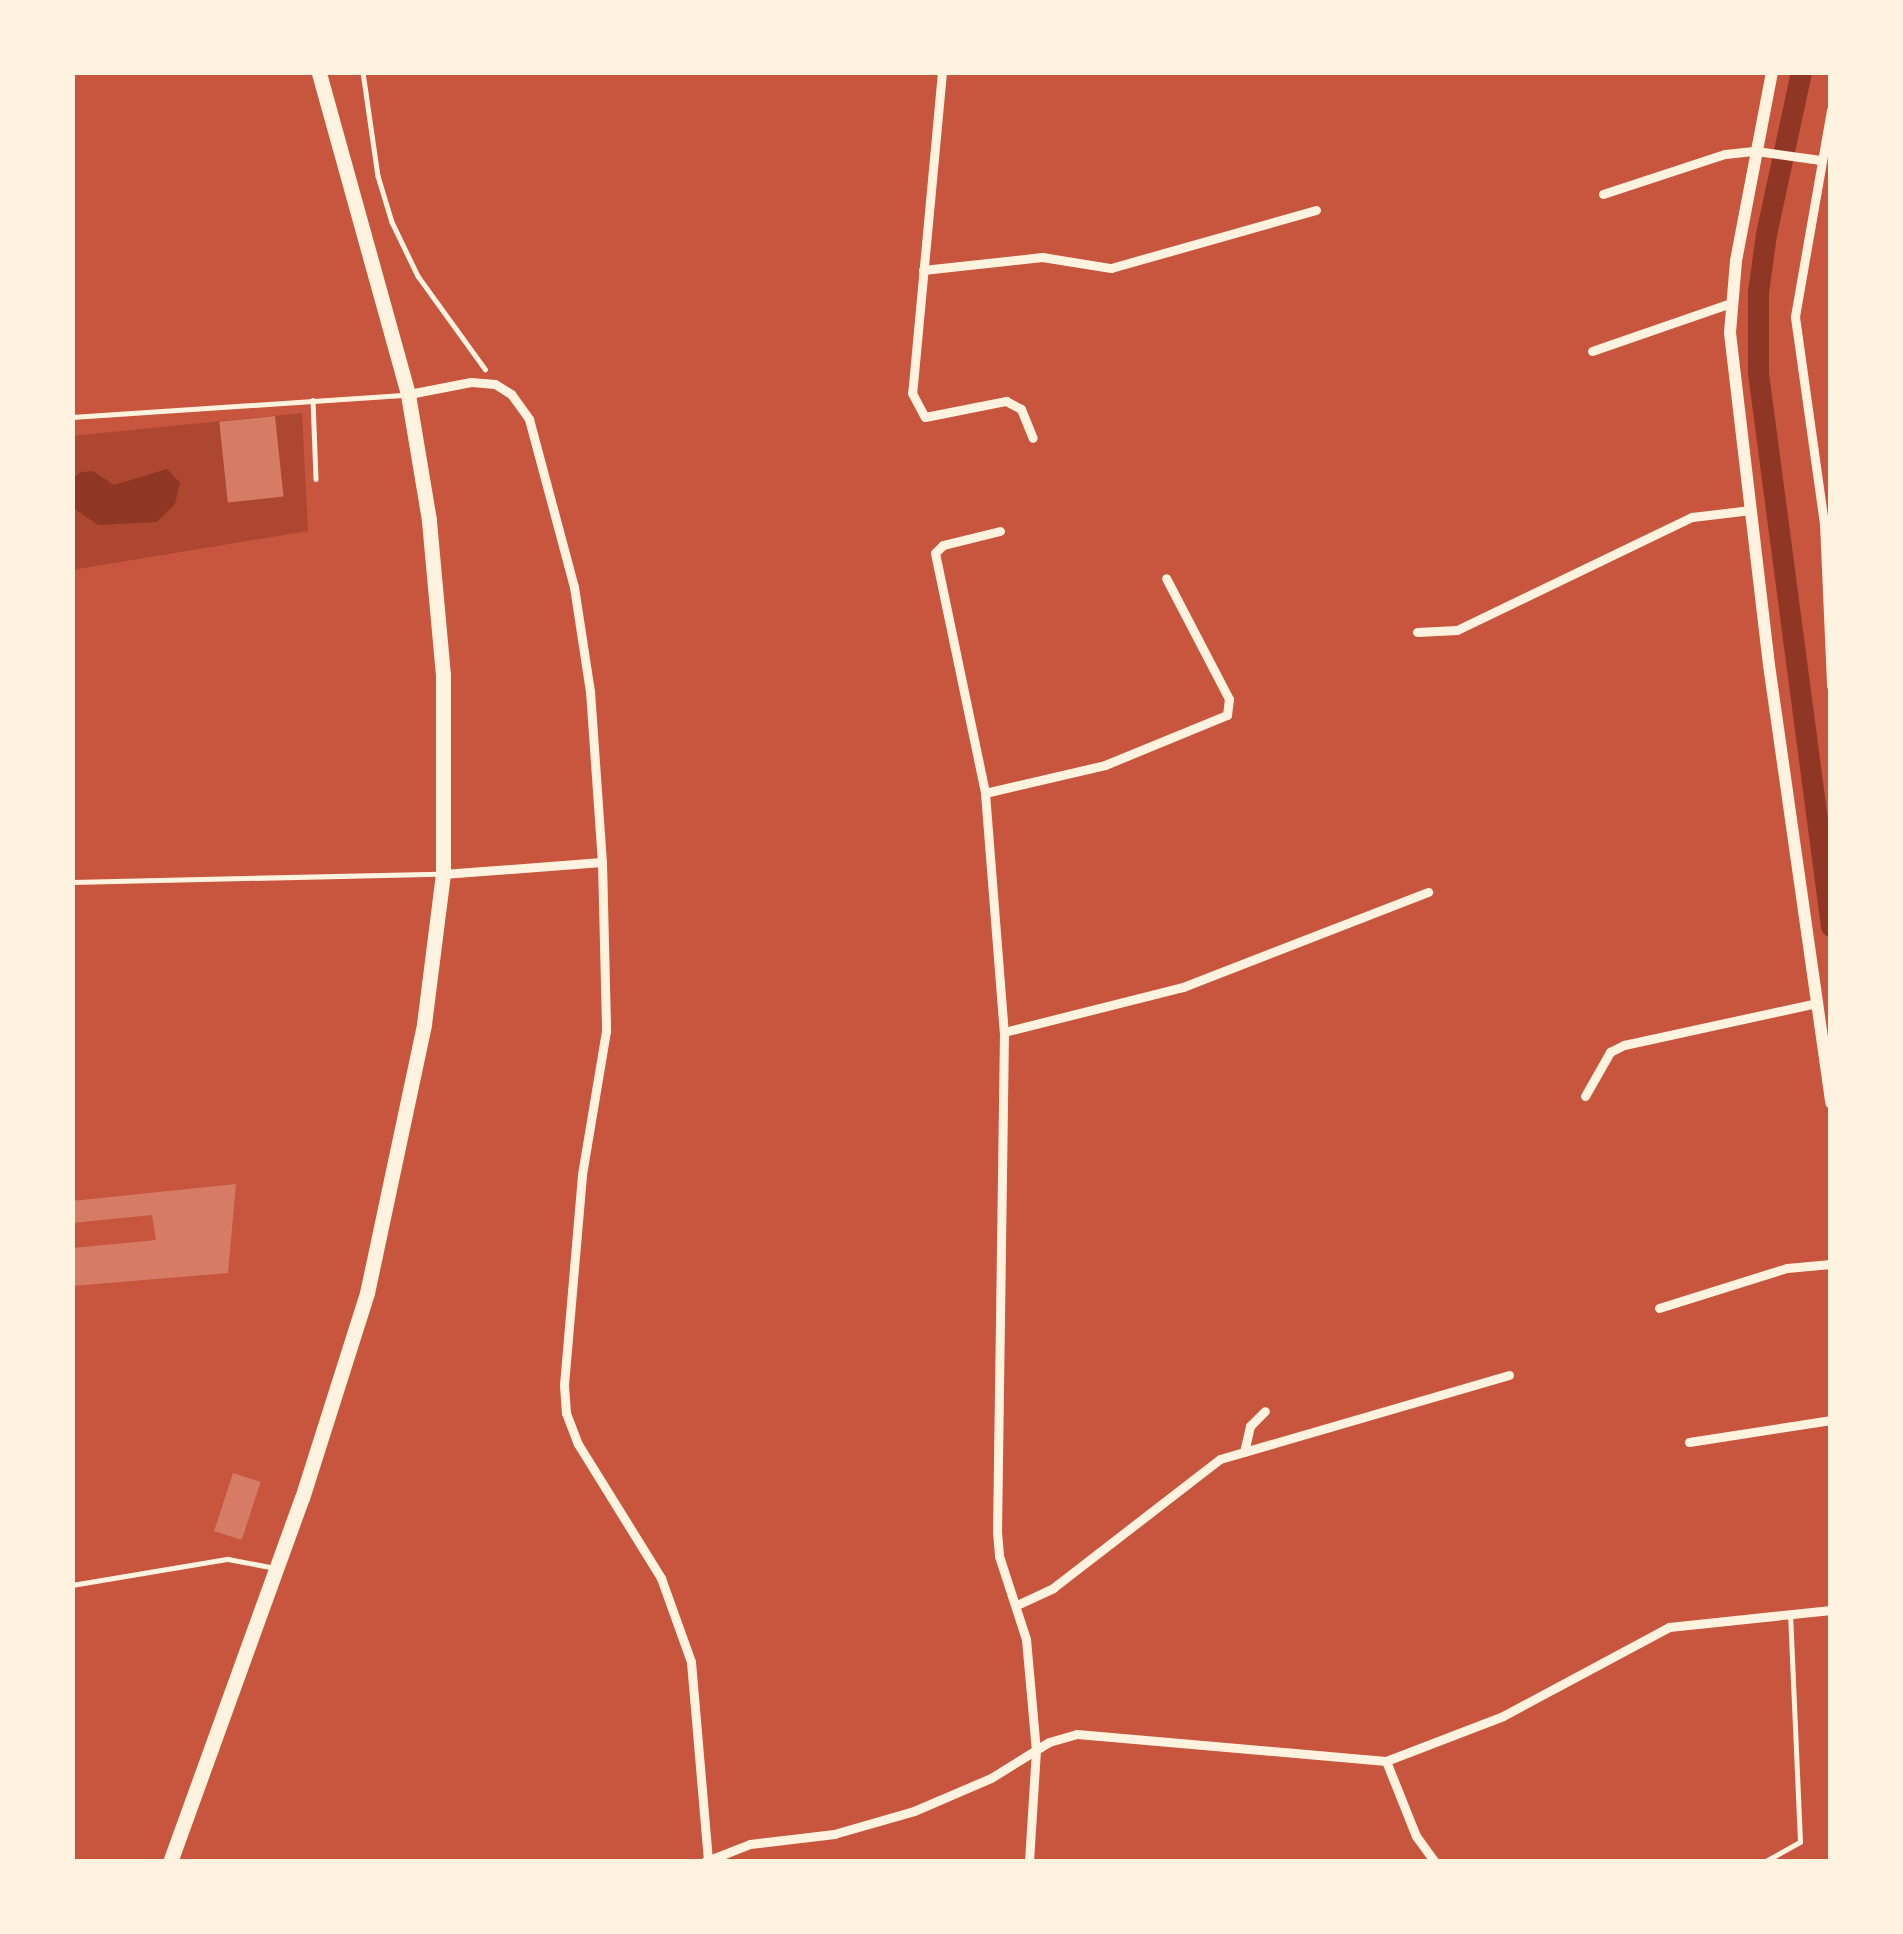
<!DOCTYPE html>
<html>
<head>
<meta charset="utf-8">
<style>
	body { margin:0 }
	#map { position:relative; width:1903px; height:1934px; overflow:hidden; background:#c8553d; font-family:Barlow,sans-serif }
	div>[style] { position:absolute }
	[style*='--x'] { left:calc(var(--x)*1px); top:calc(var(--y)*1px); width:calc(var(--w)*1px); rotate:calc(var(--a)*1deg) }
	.green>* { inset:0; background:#ae4732 }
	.water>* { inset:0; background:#8f3625 }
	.canal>* { height:21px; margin:-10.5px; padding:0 10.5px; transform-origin:10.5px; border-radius:10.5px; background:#8f3625 }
	.building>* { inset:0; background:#d67c66; transform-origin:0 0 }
	.path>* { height:4.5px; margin:-2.25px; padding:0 2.25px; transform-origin:2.25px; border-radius:2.25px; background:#fff3e0 }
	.service>* { height:4.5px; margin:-2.25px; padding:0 2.25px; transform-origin:2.25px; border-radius:2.25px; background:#fff3e0 }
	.minor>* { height:9px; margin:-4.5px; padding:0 4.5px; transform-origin:4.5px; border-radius:4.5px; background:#fff3e0 }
	.tertiary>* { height:12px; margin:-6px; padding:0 6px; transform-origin:6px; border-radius:6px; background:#fff3e0 }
	.primary>* { height:15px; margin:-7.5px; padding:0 7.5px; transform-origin:7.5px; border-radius:7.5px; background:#fff3e0 }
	span { translate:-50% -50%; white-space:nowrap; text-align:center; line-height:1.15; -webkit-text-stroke:12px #fff3e0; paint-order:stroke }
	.frame { position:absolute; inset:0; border:75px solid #fff3e0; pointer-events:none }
</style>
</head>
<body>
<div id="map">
	<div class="green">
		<i style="clip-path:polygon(302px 413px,308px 531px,72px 570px,72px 436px)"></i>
	</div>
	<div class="water">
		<i style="clip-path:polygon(167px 469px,180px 483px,175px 504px,157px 522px,98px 525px,72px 507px,72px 479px,81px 472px,93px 471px,114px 485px)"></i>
	</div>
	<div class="canal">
		<i style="--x:1801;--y:72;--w:166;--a:102.2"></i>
		<i style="--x:1766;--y:234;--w:59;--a:97.9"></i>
		<i style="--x:1758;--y:292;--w:81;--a:90"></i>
		<i style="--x:1758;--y:373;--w:558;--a:82.48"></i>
	</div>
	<div class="building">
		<i style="left:275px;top:416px;width:81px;height:56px;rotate:84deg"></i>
		<i style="clip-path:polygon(236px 1184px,228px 1273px,72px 1286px,72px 1248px,156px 1240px,152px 1215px,72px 1223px,72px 1201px)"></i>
		<i style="left:233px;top:1473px;width:29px;height:61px;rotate:18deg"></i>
	</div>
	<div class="path">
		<i style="--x:363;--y:72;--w:105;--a:81.8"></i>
		<i style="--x:378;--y:176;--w:48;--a:73.1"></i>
		<i style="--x:392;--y:222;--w:60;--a:64.3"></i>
		<i style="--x:418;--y:276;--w:115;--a:54.2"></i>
	</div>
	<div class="service">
		<i style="--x:313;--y:400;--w:79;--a:87.8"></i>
		<i style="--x:72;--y:417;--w:331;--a:-3.8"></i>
		<i style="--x:72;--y:882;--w:366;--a:-1.3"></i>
		<i style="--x:72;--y:1585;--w:158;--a:-9.5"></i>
		<i style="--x:228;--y:1559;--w:48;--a:10.8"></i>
		<i style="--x:1764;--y:1862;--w:41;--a:-29.1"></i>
		<i style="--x:1800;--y:1842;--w:228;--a:-92.5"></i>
	</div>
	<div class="minor">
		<i style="--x:942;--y:72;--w:322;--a:95.3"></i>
		<i style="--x:912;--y:393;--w:27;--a:62"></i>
		<i style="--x:925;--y:417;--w:83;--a:-11.2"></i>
		<i style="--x:1006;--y:401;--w:17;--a:28"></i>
		<i style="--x:1021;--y:409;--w:31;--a:68"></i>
		<i style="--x:1831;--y:110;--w:210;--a:99.9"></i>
		<i style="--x:1795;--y:317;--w:208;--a:82"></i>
		<i style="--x:1824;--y:523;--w:163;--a:87.5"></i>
		<i style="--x:1603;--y:194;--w:128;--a:-18.2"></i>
		<i style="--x:1725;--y:154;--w:31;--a:-6"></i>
		<i style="--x:1756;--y:151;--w:65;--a:8"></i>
		<i style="--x:923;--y:270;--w:120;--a:-6.2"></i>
		<i style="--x:1042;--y:257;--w:70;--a:9.1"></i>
		<i style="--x:1111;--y:268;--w:213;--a:-15.8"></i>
		<i style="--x:1592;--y:351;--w:147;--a:-19.1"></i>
		<i style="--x:409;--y:394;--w:63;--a:-11"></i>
		<i style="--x:471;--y:382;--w:24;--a:5"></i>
		<i style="--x:495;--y:384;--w:19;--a:32"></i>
		<i style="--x:511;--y:394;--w:31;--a:54"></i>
		<i style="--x:529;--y:419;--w:174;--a:75"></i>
		<i style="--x:574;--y:587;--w:105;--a:81.3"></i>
		<i style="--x:590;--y:691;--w:171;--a:86"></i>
		<i style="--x:602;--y:862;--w:169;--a:88.6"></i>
		<i style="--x:606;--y:1031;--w:146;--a:99.5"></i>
		<i style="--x:582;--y:1175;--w:211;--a:94.9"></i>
		<i style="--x:564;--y:1385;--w:28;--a:86"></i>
		<i style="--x:566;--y:1413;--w:33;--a:69"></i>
		<i style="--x:578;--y:1444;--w:158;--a:58.2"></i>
		<i style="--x:661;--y:1578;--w:89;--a:70.3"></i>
		<i style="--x:691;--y:1662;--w:198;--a:85.1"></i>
		<i style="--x:1000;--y:531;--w:59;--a:166.2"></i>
		<i style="--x:943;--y:545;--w:11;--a:135"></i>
		<i style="--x:935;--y:553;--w:245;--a:78.2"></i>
		<i style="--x:985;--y:793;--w:240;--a:85.5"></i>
		<i style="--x:1004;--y:1032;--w:500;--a:90.8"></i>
		<i style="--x:997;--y:1532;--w:24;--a:85"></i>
		<i style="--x:999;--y:1556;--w:87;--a:72"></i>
		<i style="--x:1026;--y:1639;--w:111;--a:84.9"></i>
		<i style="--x:1036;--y:1750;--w:112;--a:93.6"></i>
		<i style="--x:1417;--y:632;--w:40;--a:-2.9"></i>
		<i style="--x:1457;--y:630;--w:261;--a:-25.7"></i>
		<i style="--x:1692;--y:517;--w:59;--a:-6.8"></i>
		<i style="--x:985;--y:793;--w:123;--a:-13.1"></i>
		<i style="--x:1105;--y:765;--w:132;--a:-22.3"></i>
		<i style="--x:1227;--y:715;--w:16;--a:-83"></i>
		<i style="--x:1229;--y:699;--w:136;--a:-117.5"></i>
		<i style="--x:443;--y:874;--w:159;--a:-4.3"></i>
		<i style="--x:1004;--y:1032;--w:185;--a:-14.1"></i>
		<i style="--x:1183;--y:987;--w:263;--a:-21.2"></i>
		<i style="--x:1585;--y:1096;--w:51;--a:-60.4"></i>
		<i style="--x:1610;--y:1052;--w:16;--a:-27"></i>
		<i style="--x:1624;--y:1045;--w:198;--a:-12.3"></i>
		<i style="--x:1659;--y:1308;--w:134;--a:-17.4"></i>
		<i style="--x:1787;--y:1268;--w:44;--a:-5.2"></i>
		<i style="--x:1689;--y:1442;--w:144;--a:-8.8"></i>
		<i style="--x:1244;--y:1452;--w:27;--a:-77"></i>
		<i style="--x:1250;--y:1426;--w:21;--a:-45"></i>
		<i style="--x:1017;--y:1605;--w:40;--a:-25"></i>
		<i style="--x:1053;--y:1588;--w:211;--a:-37.7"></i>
		<i style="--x:1220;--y:1459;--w:301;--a:-16.2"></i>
		<i style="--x:1386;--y:1761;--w:81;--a:68.2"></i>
		<i style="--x:1416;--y:1836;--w:32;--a:54"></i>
		<i style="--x:704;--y:1862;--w:49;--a:-21.4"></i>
		<i style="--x:750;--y:1844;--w:85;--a:-6.8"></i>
		<i style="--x:834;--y:1834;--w:83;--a:-16"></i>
		<i style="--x:914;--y:1811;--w:84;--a:-23.2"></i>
		<i style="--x:991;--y:1778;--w:68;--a:-31.8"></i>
		<i style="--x:1049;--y:1742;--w:29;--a:-16"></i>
		<i style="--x:1077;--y:1734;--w:310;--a:5"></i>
		<i style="--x:1386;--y:1761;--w:125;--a:-21"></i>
		<i style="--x:1503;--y:1716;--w:188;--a:-28.2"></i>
		<i style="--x:1669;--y:1627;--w:163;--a:-6"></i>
	</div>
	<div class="tertiary">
		<i style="--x:1772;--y:72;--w:192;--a:100.8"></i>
		<i style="--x:1736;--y:261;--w:72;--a:94.8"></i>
		<i style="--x:1730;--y:333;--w:334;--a:83.3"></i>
		<i style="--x:1769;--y:665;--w:442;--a:81.9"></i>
	</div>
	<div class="primary">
		<i style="--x:170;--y:1862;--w:387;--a:-70.1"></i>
		<i style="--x:302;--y:1498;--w:215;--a:-72.4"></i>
		<i style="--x:367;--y:1293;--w:275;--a:-78"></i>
		<i style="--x:424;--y:1024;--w:151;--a:-82.8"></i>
		<i style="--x:443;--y:874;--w:199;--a:-90"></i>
		<i style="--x:443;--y:675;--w:156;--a:-95.2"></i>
		<i style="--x:429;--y:520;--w:128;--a:-99.5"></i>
		<i style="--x:408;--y:394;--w:334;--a:-105.5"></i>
	</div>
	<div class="frame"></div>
</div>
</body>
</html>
